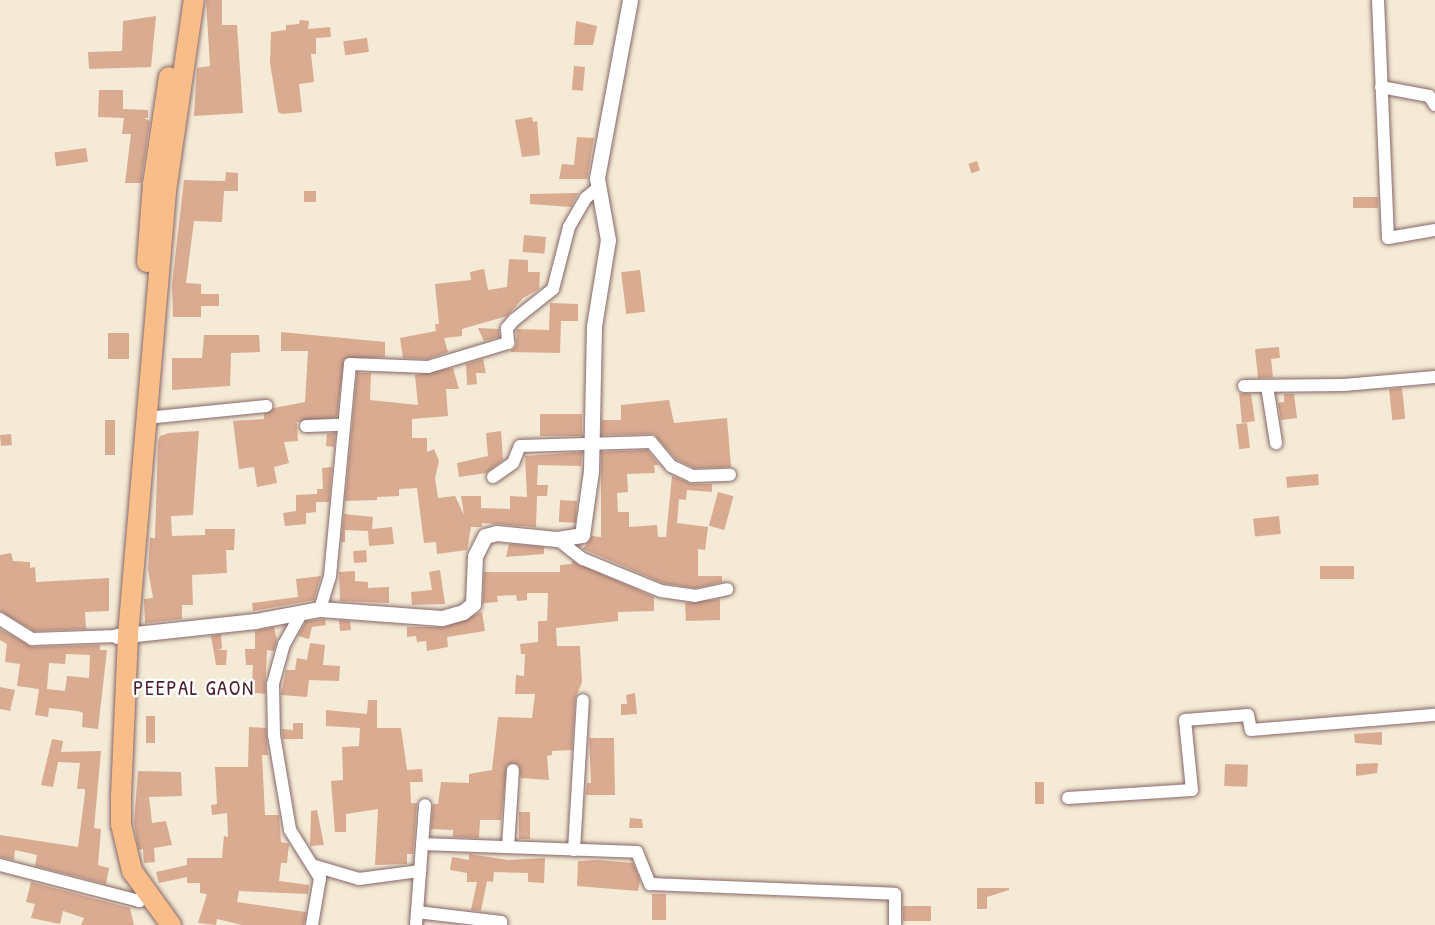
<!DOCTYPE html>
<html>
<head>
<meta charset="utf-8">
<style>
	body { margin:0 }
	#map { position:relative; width:1435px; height:925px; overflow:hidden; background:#f4ead5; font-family:"Patrick Hand",sans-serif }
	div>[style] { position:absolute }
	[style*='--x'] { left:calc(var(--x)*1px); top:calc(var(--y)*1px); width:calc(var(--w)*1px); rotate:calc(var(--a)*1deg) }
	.building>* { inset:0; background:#d9ab91; transform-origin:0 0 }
	.roads { filter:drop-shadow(0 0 2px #866666) drop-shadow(0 0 2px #866666) }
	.minor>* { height:12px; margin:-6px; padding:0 6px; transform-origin:6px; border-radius:6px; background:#fff }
	.tertiary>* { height:15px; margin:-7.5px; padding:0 7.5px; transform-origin:7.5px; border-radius:7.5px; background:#fff }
	.primary>* { height:20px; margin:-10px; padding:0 10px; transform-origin:10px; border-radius:10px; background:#f8bd89 }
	span { translate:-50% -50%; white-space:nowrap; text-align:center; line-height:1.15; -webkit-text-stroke:5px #fff; paint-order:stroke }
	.quarter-label { font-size:21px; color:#4a1f2b; letter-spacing:1.5px }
</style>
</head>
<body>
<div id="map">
	<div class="building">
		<i style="clip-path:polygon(206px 0,222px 0,222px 25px,237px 25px,243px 113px,194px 116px,197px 68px,210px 66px)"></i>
		<i style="clip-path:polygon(156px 16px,151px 67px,89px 69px,88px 52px,122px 51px,123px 21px)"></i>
		<i style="clip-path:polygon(300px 20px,309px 21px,308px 29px,330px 27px,331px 37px,316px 38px,316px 54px,311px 54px,314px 82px,299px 84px,302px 112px,282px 114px,278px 112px,270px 63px,271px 32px,286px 30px,286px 25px,299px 24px)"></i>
		<i style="clip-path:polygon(576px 21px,597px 26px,593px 45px,574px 45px)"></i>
		<i style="left:367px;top:38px;width:14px;height:24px;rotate:82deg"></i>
		<i style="left:574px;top:66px;width:11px;height:24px;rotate:5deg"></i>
		<i style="clip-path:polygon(99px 90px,123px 90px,123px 109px,148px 110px,148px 118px,144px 118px,150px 121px,141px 183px,125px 183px,131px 134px,122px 134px,124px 118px,98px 117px)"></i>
		<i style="clip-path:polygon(532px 117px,533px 122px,537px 121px,540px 155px,522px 157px,515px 120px)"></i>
		<i style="clip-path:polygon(577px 137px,594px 138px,587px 179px,559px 179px,562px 164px,574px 165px)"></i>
		<i style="left:86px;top:148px;width:14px;height:32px;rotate:82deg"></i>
		<i style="left:977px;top:161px;width:10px;height:9px;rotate:73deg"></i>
		<i style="clip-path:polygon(226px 172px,238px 173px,238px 191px,224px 191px,222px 222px,194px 221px,186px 283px,201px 284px,201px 294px,219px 294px,219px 306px,201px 306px,201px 317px,173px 317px,172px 285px,184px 180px,225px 181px)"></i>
		<i style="left:304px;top:191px;width:12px;height:11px"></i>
		<i style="clip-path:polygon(578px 193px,571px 207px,530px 204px,530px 194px)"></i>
		<i style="left:1378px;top:197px;width:11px;height:25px;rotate:90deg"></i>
		<i style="left:524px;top:235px;width:22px;height:17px;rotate:5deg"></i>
		<i style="clip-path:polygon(509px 259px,528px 260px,528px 272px,540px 272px,539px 289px,523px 298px,507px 316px,462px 329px,462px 336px,444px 338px,448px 352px,427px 359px,403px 358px,400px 338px,436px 331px,435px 324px,439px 324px,435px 284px,471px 280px,470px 272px,484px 269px,488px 290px,507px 287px)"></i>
		<i style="left:640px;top:270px;width:42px;height:19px;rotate:83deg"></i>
		<i style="clip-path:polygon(550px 303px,578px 304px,578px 321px,561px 321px,560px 353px,510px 352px,516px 346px,517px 329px,549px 330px)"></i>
		<i style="clip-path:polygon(478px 328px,499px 329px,499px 337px,484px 341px)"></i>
		<i style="clip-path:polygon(281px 332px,385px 342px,385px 357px,344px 359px,337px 417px,297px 422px,298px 441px,284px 442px,289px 463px,274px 467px,277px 483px,257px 487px,254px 467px,239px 469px,233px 421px,264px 419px,264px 414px,274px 408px,305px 402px,308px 351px,281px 351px)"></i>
		<i style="left:108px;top:333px;width:21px;height:26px"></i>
		<i style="clip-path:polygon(204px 335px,259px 335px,260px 352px,231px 353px,230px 386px,172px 390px,172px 358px,202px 358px)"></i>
		<i style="clip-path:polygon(1279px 347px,1280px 358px,1271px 359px,1273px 377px,1258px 378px,1255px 349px)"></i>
		<i style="clip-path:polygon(483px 359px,486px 373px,476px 373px,477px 384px,467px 385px,466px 364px)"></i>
		<i style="clip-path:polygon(453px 368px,459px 389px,446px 389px,448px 416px,412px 419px,412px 438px,427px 438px,427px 452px,434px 449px,439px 461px,435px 478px,438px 498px,455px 496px,464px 515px,461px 496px,481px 496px,481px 508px,510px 509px,510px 496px,527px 497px,525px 456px,582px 452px,581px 466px,538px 465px,537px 485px,548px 485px,547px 496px,537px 496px,536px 527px,482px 523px,482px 527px,471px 527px,467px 550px,437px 554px,436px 542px,424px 543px,417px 488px,399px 489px,399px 496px,377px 497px,377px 500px,345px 501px,357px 373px,371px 373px,370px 400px,418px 405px,415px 375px)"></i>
		<i style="left:1402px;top:388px;width:31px;height:13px;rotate:84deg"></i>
		<i style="clip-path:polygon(1239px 393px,1251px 394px,1255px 421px,1242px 423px)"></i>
		<i style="clip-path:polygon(1284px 394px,1294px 394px,1297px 418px,1281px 420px,1278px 403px,1284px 402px)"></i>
		<i style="clip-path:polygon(669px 400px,674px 423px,727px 418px,731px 467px,694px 468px,676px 459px,654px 434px,601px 435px,602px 420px,621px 420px,621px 405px)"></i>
		<i style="left:540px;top:414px;width:42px;height:22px"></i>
		<i style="left:105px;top:420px;width:10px;height:35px"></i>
		<i style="left:1247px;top:423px;width:25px;height:11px;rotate:83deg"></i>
		<i style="clip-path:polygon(199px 431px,193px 515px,171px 516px,172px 536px,205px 535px,205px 529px,235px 529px,234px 550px,226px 550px,227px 573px,192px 575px,193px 605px,182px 605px,182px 619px,145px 623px,144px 599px,153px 598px,148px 569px,150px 538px,155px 538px,158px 442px,160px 436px,169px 433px)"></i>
		<i style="clip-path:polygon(501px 431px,503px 460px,486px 473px,459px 477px,457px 463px,488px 456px,486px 433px)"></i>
		<i style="clip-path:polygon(335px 433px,334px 447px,326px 446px,327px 434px)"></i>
		<i style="left:11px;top:434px;width:11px;height:11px;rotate:85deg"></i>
		<i style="clip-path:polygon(647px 450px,659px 465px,654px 465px,655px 473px,627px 474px,628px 492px,617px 493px,618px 512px,629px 512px,629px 527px,657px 525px,658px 537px,666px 537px,672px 476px,692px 484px,712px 484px,712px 492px,687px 490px,686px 500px,679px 499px,677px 523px,708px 527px,705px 550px,698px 549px,698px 576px,722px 576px,722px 582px,695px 588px,663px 583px,583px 549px,592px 536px,601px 537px,601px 452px)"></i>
		<i style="clip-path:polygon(332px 467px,329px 502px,316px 502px,316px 512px,306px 513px,306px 524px,285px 526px,283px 513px,296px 511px,296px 495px,317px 494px,317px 489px,323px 489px,322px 468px)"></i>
		<i style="left:1318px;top:474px;width:11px;height:32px;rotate:85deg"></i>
		<i style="left:718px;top:492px;width:16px;height:35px;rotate:15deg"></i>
		<i style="left:560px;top:500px;width:17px;height:22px;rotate:3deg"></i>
		<i style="clip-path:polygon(344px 514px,373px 517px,372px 529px,392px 527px,394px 544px,369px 546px,368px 531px,345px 530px,345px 542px,341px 542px)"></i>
		<i style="left:1279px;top:516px;width:18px;height:26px;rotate:84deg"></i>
		<i style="clip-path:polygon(509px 544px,544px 547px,544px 554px,506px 557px)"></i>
		<i style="left:366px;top:550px;width:12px;height:13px;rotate:85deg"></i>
		<i style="clip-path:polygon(11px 553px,13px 561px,30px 562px,30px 568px,35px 567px,36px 582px,109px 578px,109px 611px,85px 612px,86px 629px,34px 631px,0 611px,0 555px)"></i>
		<i style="clip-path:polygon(572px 561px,654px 597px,654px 611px,618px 612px,618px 621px,556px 628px,557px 646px,580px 646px,582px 682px,575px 700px,572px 750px,552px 751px,552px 755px,547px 756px,549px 780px,521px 778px,518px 764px,507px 765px,501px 820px,480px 820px,479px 838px,453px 837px,453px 830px,431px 829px,433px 804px,438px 804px,441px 782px,469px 783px,469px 774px,492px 770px,498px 717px,532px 718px,535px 694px,515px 694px,516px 675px,524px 676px,525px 654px,521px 654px,520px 644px,538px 642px,538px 621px,547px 621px,548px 593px,527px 593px,527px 600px,517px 601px,516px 595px,497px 596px,498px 602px,483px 603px,484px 572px,560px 572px,560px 565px,572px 564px)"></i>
		<i style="left:1354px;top:566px;width:13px;height:34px;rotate:90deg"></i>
		<i style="clip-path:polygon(440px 570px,445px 604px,412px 605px,411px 592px,432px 590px,429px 572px)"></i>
		<i style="clip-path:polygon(355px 571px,355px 581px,368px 582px,368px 588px,389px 587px,389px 603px,340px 601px,339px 572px)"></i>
		<i style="clip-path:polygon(321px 576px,314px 600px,253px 611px,252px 603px,298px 597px,296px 579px)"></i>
		<i style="clip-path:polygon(720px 599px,720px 620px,686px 621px,685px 603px)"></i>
		<i style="clip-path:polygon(482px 612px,485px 631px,447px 637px,448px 647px,427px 651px,426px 641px,417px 642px,416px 636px,407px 637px,407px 627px,445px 627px)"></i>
		<i style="clip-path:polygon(325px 619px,326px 625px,312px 627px,309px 639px,298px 636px,306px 621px)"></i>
		<i style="clip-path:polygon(339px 620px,350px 621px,351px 630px,340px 631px)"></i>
		<i style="clip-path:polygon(274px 627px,277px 640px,274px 651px,267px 650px,265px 694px,248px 692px,249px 684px,252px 684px,253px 665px,246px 665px,245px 649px,255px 649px,255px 631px)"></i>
		<i style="clip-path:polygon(evenodd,0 629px,32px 647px,100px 645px,100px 650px,107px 650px,98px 729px,82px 727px,83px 713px,78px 711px,49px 708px,48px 717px,35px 715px,39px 689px,17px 686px,20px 664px,5px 662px,7px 644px,0 640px,0 629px,66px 654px,90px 655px,89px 678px,67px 676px,65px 691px,47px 689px,49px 663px,65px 664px,66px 654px)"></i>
		<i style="clip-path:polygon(221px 634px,222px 649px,217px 650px,227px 650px,226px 665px,216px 665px,211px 636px)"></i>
		<i style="clip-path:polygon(310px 643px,325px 645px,323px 665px,340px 666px,339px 681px,309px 680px,307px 697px,281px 695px,286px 670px,295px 670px,297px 658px,307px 660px)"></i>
		<i style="clip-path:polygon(0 687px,15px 690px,10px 711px,0 709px)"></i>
		<i style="clip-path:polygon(635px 693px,637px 714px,621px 715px,621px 704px,627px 704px,626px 695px)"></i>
		<i style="clip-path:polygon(368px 700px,377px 700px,377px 728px,401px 728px,407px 770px,422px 769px,423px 782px,410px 782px,411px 803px,417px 803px,413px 854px,407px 854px,407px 864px,375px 865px,378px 809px,346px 814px,346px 832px,335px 832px,331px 781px,343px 780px,342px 747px,359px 746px,360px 728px,326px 726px,326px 710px,367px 714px)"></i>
		<i style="left:146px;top:716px;width:9px;height:27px"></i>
		<i style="clip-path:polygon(293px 723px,303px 723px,303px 739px,283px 739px,282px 729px,293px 730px)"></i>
		<i style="clip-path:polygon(249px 727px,266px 728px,268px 755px,262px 755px,265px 815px,279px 815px,281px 842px,289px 844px,287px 863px,281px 863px,279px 881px,309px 885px,308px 894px,239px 891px,237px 902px,306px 912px,304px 925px,242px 925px,217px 919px,216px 925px,198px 923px,207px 894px,200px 893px,200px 883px,187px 883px,187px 877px,159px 883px,156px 872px,187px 865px,187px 858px,222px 858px,224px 836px,228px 837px,227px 813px,212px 815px,211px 805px,217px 804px,215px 767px,248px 767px)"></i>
		<i style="clip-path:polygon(1382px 732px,1382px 745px,1355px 743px,1354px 734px)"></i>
		<i style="clip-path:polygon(589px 738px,614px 738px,615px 795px,586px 795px,587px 783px,591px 783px)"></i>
		<i style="clip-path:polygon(52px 739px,63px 741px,61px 752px,101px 751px,94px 828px,101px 829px,98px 865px,109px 868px,106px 884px,35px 866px,37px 855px,15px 850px,14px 860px,0 857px,0 835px,78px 847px,85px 793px,85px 789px,77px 789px,80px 763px,58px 762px,53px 787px,41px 785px)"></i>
		<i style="clip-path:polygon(1378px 763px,1377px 773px,1356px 776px,1356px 764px)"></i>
		<i style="left:1225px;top:764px;width:23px;height:22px;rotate:2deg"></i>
		<i style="clip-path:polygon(138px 771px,181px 772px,182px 796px,149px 797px,152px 823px,166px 821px,172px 845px,154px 848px,155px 862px,144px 863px,143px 849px,139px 850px,137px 841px,134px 822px)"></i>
		<i style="left:1035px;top:782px;width:9px;height:22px"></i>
		<i style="clip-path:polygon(317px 810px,324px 845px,310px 846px,311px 811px)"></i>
		<i style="left:519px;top:812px;width:11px;height:27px"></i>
		<i style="clip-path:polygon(630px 818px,642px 819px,643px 828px,629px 828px)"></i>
		<i style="clip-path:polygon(469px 854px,508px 860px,545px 858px,544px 883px,528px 882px,528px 873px,494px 872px,493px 882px,487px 881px,481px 911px,471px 910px,477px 882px,467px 882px,467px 873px,450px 870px,452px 857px,469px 860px)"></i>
		<i style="clip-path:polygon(597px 860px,633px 863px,640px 880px,638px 891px,577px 886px,578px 861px)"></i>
		<i style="clip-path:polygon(31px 882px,130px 908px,134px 925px,81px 925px,84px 918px,63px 911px,60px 924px,31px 918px,35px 904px,26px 902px)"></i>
		<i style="clip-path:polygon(977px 888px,1009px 888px,1009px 890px,987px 897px,987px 909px,977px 909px)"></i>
		<i style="left:652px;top:894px;width:14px;height:26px"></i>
		<i style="left:903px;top:906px;width:28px;height:15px"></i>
	</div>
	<div class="roads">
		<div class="minor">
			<i style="--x:1378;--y:0;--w:238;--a:87.6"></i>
			<i style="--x:1388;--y:238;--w:48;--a:-9.7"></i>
			<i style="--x:1381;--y:87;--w:49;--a:10.6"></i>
			<i style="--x:1429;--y:96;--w:11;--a:56"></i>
			<i style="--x:1244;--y:386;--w:100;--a:-0.6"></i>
			<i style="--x:1344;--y:385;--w:91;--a:-5"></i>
			<i style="--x:1267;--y:386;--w:58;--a:81"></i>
			<i style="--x:146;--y:418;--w:121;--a:-5.7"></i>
			<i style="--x:306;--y:426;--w:37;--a:-2"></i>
			<i style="--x:493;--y:477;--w:24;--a:-35"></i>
			<i style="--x:513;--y:463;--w:18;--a:-68"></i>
			<i style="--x:520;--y:446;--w:131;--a:-1.7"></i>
			<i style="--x:651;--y:442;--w:31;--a:50"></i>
			<i style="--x:671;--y:466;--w:23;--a:25"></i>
			<i style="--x:692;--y:476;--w:38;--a:-2"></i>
			<i style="--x:557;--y:539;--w:33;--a:38"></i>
			<i style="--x:583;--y:559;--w:84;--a:22.3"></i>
			<i style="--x:661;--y:591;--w:34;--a:8"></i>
			<i style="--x:695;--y:596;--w:33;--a:-12"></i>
			<i style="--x:320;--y:609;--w:34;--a:-73"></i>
			<i style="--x:330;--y:576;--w:213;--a:-84.6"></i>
			<i style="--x:350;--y:364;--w:78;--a:2.2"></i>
			<i style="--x:428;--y:367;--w:84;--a:-16.7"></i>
			<i style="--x:508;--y:343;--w:15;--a:-94"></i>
			<i style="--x:507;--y:328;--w:11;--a:-49"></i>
			<i style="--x:514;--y:320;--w:50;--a:-38.5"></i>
			<i style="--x:553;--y:289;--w:64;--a:-75.5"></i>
			<i style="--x:569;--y:227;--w:34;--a:-60"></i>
			<i style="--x:586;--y:198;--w:16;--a:-40"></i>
			<i style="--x:302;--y:612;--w:37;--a:119"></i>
			<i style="--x:284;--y:644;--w:41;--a:105.4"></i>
			<i style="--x:273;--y:684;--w:51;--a:88.9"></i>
			<i style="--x:274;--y:735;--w:96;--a:80.4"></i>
			<i style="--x:290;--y:830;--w:57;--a:58"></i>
			<i style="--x:320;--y:878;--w:48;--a:99.7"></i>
			<i style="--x:0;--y:619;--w:38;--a:32"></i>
			<i style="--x:32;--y:639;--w:85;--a:-2"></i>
			<i style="--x:1068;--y:798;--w:124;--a:-3.7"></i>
			<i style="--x:1192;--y:790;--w:70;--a:-95.7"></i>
			<i style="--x:1185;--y:720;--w:63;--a:-4.5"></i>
			<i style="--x:1248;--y:715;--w:15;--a:79"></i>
			<i style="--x:1251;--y:730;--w:185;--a:-4.7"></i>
			<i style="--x:422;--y:844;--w:215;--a:2.1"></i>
			<i style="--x:637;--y:852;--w:35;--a:68"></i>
			<i style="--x:650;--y:884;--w:245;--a:2.3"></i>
			<i style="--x:895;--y:894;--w:31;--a:90"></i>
			<i style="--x:508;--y:847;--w:77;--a:-86.3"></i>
			<i style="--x:574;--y:850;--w:150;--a:-86.6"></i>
			<i style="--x:0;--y:865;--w:144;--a:14.5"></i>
			<i style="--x:139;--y:901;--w:11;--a:-34"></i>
			<i style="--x:315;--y:866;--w:46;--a:16.5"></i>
			<i style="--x:359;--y:879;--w:62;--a:-7.5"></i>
			<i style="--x:417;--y:912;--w:85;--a:6.8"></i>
			<i style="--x:501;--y:922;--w:3;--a:90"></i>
			<i style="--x:416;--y:925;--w:120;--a:-85.7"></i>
		</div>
		<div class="tertiary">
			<i style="--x:117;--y:636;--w:139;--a:-6.2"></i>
			<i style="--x:255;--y:621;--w:66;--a:-10.5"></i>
			<i style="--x:320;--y:609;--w:122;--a:4.2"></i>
			<i style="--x:442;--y:618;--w:22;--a:-16"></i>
			<i style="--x:463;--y:612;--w:13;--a:-39"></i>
			<i style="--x:473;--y:604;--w:48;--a:-87.6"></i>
			<i style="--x:475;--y:556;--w:22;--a:-63"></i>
			<i style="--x:485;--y:536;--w:11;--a:-15"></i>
			<i style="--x:496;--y:533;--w:61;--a:5.6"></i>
			<i style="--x:557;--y:539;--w:25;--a:-9"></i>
			<i style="--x:582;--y:535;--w:65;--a:-82"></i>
			<i style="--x:591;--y:471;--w:145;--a:-88.8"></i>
			<i style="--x:594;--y:326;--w:87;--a:-80.8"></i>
			<i style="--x:608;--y:240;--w:63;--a:-100.1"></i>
			<i style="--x:597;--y:178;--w:181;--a:-79.5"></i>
		</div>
		<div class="primary">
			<i style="--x:147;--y:262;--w:78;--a:-85.6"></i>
			<i style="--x:153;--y:184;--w:108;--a:-81.5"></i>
			<i style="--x:171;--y:925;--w:67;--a:-125.8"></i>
			<i style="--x:132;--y:871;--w:48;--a:-103.2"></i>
			<i style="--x:121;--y:824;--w:28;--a:-90"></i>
			<i style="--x:121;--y:796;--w:161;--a:-87.5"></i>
			<i style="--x:128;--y:635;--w:453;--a:-85.1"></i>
			<i style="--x:167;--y:184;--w:186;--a:-81.7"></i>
		</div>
	</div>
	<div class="quarter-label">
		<span style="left:194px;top:688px">PEEPAL GAON</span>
	</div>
</div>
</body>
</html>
